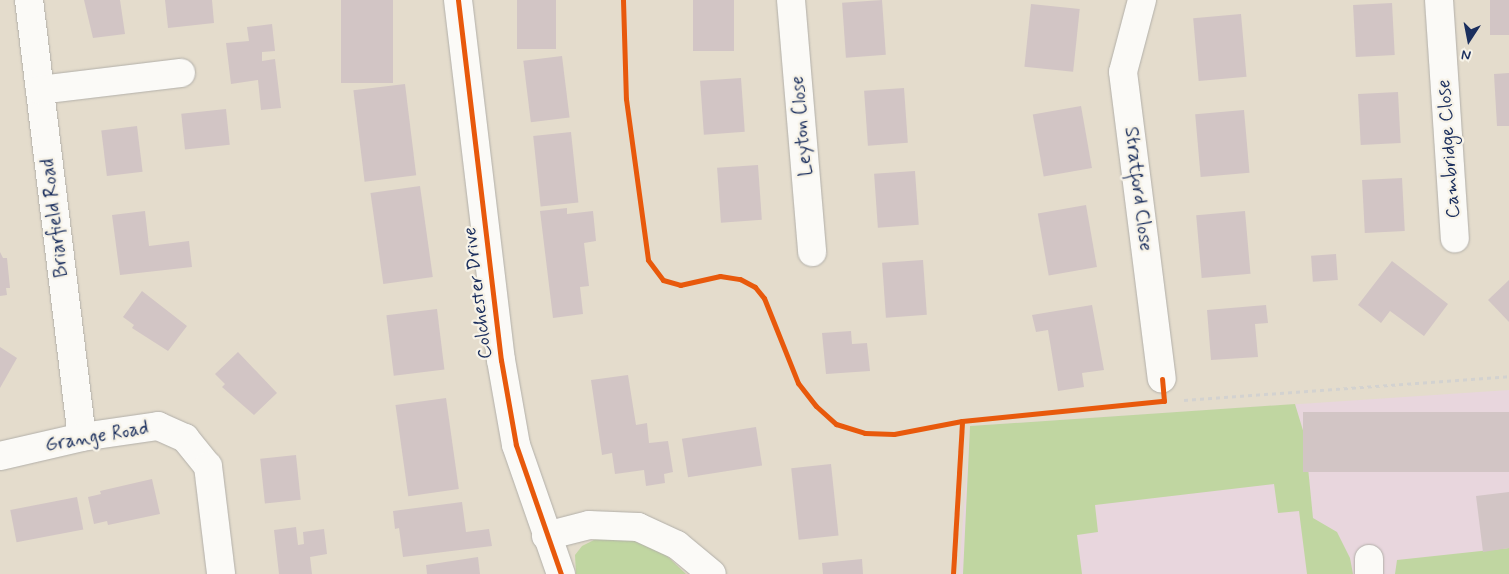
<!DOCTYPE html>
<html>
<head>
<meta charset="utf-8">
<style>
	body { margin:0 }
	#map { position:relative; width:1509px; height:574px; overflow:hidden; background:#e4dccc; font-family:Mynerve,sans-serif }
	div>[style] { position:absolute }
	[style*='--x'] { left:calc(var(--x)*1px); top:calc(var(--y)*1px); width:calc(var(--w)*1px); rotate:calc(var(--a)*1deg) }
	.built>* { inset:0; background:#e8d6dd }
	.green>* { inset:0; background:#c0d6a1 }
	.building>* { inset:0; background:#d2c5c5; transform-origin:0 0 }
	.path>* { height:3px; margin-top:-1.5px; transform-origin:0; background:repeating-linear-gradient(90deg,#d3d2d0 0 4px,transparent 0 8px) }
	.roads { filter:drop-shadow(0 0 1px #b2afa9) drop-shadow(0 0 1px #b2afa9) }
	.minor>* { height:28px; margin:-14px; padding:0 14px; transform-origin:14px; border-radius:14px; background:#fbfaf7 }
	.cycleway>* { height:5px; margin:-2.5px; padding:0 2.5px; transform-origin:2.5px; border-radius:2.5px; background:#e8590c }
	span { translate:-50% -50%; white-space:nowrap; text-align:center; line-height:1.15; -webkit-text-stroke:4.5px #f7f3e8; paint-order:stroke }
	.street-label { font-size:19px; color:#1b2f5e }
	.north { position:absolute; left:1444px; top:15px; width:50px; height:50px; -webkit-text-stroke:4px #f7f3e8; paint-order:stroke; rotate:191deg; font-size:14px; font-weight:700; line-height:20px; text-align:center; color:#1b2f5e }
	.north::after { content:''; display:block; margin:auto; width:18px; height:22px; background:#1b2f5e; clip-path:polygon(50% 0,100% 100%,50% 72%,0 100%) }
</style>
</head>
<body>
<div id="map">
	<div class="built">
		<i style="clip-path:polygon(1509px 390px,1509px 574px,959px 574px,970px 426px)"></i>
	</div>
	<div class="green">
		<i style="clip-path:polygon(1295px 404px,1305px 437px,1313px 518px,1337px 532px,1350px 558px,1353px 574px,1307px 574px,1299px 511px,1278px 513px,1274px 484px,1095px 505px,1098px 532px,1077px 535px,1082px 574px,963px 574px,970px 426px)"></i>
		<i style="clip-path:polygon(598px 538px,622px 538px,642px 542px,666px 555px,686px 574px,576px 574px,575px 555px,582px 546px)"></i>
		<i style="clip-path:polygon(1509px 548px,1509px 574px,1395px 574px,1397px 560px)"></i>
	</div>
	<div class="building">
		<i style="clip-path:polygon(84px 0,120px 0,125px 34px,93px 38px)"></i>
		<i style="clip-path:polygon(165px 0,212px 0,214px 23px,168px 28px)"></i>
		<i style="left:341px;top:0;width:52px;height:83px"></i>
		<i style="left:517px;top:0;width:39px;height:49px"></i>
		<i style="left:693px;top:0;width:41px;height:51px"></i>
		<i style="left:882px;top:0;width:55px;height:40px;rotate:86deg"></i>
		<i style="left:1490px;top:0;width:19px;height:35px"></i>
		<i style="left:1392px;top:3px;width:52px;height:39px;rotate:87deg"></i>
		<i style="left:1031px;top:4px;width:49px;height:63px;rotate:6deg"></i>
		<i style="left:1241px;top:14px;width:63px;height:48px;rotate:85deg"></i>
		<i style="clip-path:polygon(272px 24px,275px 51px,262px 52px,262px 61px,275px 59px,281px 108px,261px 110px,258px 80px,231px 84px,226px 43px,249px 41px,247px 27px)"></i>
		<i style="left:562px;top:56px;width:62px;height:39px;rotate:83deg"></i>
		<i style="clip-path:polygon(1509px 73px,1509px 126px,1497px 126px,1494px 74px)"></i>
		<i style="left:741px;top:78px;width:54px;height:41px;rotate:86deg"></i>
		<i style="left:405px;top:84px;width:92px;height:52px;rotate:83deg"></i>
		<i style="left:904px;top:88px;width:55px;height:40px;rotate:86deg"></i>
		<i style="left:1398px;top:92px;width:51px;height:40px;rotate:87deg"></i>
		<i style="left:1081px;top:106px;width:63px;height:49px;rotate:80deg"></i>
		<i style="left:226px;top:109px;width:36px;height:45px;rotate:84deg"></i>
		<i style="left:1244px;top:110px;width:63px;height:49px;rotate:85deg"></i>
		<i style="left:137px;top:126px;width:46px;height:36px;rotate:83deg"></i>
		<i style="left:571px;top:132px;width:71px;height:38px;rotate:84deg"></i>
		<i style="left:758px;top:165px;width:55px;height:41px;rotate:86deg"></i>
		<i style="left:915px;top:171px;width:54px;height:41px;rotate:86deg"></i>
		<i style="left:1402px;top:178px;width:53px;height:40px;rotate:87deg"></i>
		<i style="left:420px;top:186px;width:92px;height:50px;rotate:82deg"></i>
		<i style="left:1086px;top:205px;width:63px;height:49px;rotate:80deg"></i>
		<i style="clip-path:polygon(567px 208px,567px 214px,593px 211px,596px 241px,584px 243px,589px 286px,580px 287px,583px 314px,553px 318px,540px 211px)"></i>
		<i style="clip-path:polygon(145px 211px,149px 246px,189px 241px,192px 267px,120px 275px,112px 215px)"></i>
		<i style="left:1245px;top:211px;width:63px;height:49px;rotate:85deg"></i>
		<i style="clip-path:polygon(0 252px,3px 258px,7px 258px,10px 288px,6px 288px,7px 295px,0 296px)"></i>
		<i style="left:1336px;top:254px;width:26px;height:25px;rotate:86deg"></i>
		<i style="left:923px;top:260px;width:55px;height:41px;rotate:86deg"></i>
		<i style="clip-path:polygon(1392px 261px,1448px 304px,1424px 336px,1390px 311px,1381px 323px,1358px 305px)"></i>
		<i style="clip-path:polygon(1509px 280px,1509px 322px,1488px 300px)"></i>
		<i style="clip-path:polygon(142px 291px,187px 326px,168px 351px,132px 328px,134px 325px,123px 317px)"></i>
		<i style="clip-path:polygon(1092px 305px,1104px 370px,1082px 373px,1084px 387px,1058px 391px,1048px 330px,1036px 332px,1032px 315px)"></i>
		<i style="clip-path:polygon(1266px 305px,1268px 323px,1255px 324px,1258px 357px,1211px 360px,1207px 310px)"></i>
		<i style="left:437px;top:309px;width:61px;height:51px;rotate:83deg"></i>
		<i style="clip-path:polygon(851px 331px,852px 344px,867px 343px,870px 371px,826px 374px,822px 333px)"></i>
		<i style="clip-path:polygon(0 347px,17px 358px,0 388px)"></i>
		<i style="clip-path:polygon(238px 352px,277px 393px,254px 415px,222px 387px,225px 384px,215px 374px)"></i>
		<i style="clip-path:polygon(628px 375px,636px 425px,647px 423px,649px 443px,668px 441px,673px 472px,664px 474px,665px 483px,646px 486px,644px 470px,615px 474px,612px 453px,602px 455px,591px 380px)"></i>
		<i style="left:446px;top:398px;width:92px;height:51px;rotate:82deg"></i>
		<i style="left:1509px;top:412px;width:60px;height:206px;rotate:90deg"></i>
		<i style="left:756px;top:427px;width:39px;height:75px;rotate:81deg"></i>
		<i style="left:296px;top:455px;width:45px;height:36px;rotate:84deg"></i>
		<i style="left:831px;top:464px;width:72px;height:40px;rotate:84deg"></i>
		<i style="clip-path:polygon(152px 479px,160px 514px,108px 525px,107px 521px,94px 524px,88px 497px,101px 494px,100px 491px)"></i>
		<i style="clip-path:polygon(1509px 492px,1509px 548px,1483px 552px,1476px 496px)"></i>
		<i style="left:77px;top:497px;width:33px;height:68px;rotate:79deg"></i>
		<i style="clip-path:polygon(462px 502px,466px 532px,489px 529px,492px 546px,403px 557px,399px 528px,395px 529px,393px 511px)"></i>
		<i style="clip-path:polygon(296px 527px,298px 545px,304px 544px,303px 532px,324px 529px,327px 554px,310px 557px,312px 574px,279px 574px,274px 530px)"></i>
		<i style="clip-path:polygon(478px 557px,480px 574px,427px 574px,426px 565px)"></i>
		<i style="clip-path:polygon(862px 559px,863px 574px,823px 574px,822px 563px)"></i>
	</div>
	<div class="path">
		<i style="--x:1184;--y:400;--w:326;--a:-4.2"></i>
	</div>
	<div class="roads">
		<div class="minor">
			<i style="--x:29;--y:0;--w:440;--a:83.1"></i>
			<i style="--x:458;--y:0;--w:363;--a:83.2"></i>
			<i style="--x:501;--y:360;--w:86;--a:80"></i>
			<i style="--x:516;--y:445;--w:137;--a:70.8"></i>
			<i style="--x:791;--y:0;--w:253;--a:85.2"></i>
			<i style="--x:1142;--y:0;--w:74;--a:104.8"></i>
			<i style="--x:1123;--y:72;--w:309;--a:82.8"></i>
			<i style="--x:1439;--y:0;--w:239;--a:86.2"></i>
			<i style="--x:40;--y:90;--w:142;--a:-6.9"></i>
			<i style="--x:0;--y:456;--w:84;--a:-13"></i>
			<i style="--x:82;--y:437;--w:77;--a:-8.2"></i>
			<i style="--x:158;--y:426;--w:30;--a:24"></i>
			<i style="--x:185;--y:438;--w:36;--a:51"></i>
			<i style="--x:208;--y:466;--w:109;--a:83.1"></i>
			<i style="--x:546;--y:536;--w:44;--a:-14.3"></i>
			<i style="--x:589;--y:525;--w:49;--a:2.3"></i>
			<i style="--x:638;--y:527;--w:43;--a:24.8"></i>
			<i style="--x:677;--y:545;--w:45;--a:39.6"></i>
			<i style="--x:1369;--y:559;--w:15;--a:90"></i>
		</div>
	</div>
	<div class="cycleway">
		<i style="--x:458;--y:0;--w:363;--a:83.2"></i>
		<i style="--x:501;--y:360;--w:86;--a:80"></i>
		<i style="--x:516;--y:445;--w:137;--a:70.8"></i>
		<i style="--x:623;--y:0;--w:99;--a:88.3"></i>
		<i style="--x:626;--y:99;--w:162;--a:82.2"></i>
		<i style="--x:648;--y:260;--w:25;--a:53"></i>
		<i style="--x:663;--y:280;--w:18;--a:16"></i>
		<i style="--x:680;--y:285;--w:41;--a:-12.7"></i>
		<i style="--x:720;--y:276;--w:20;--a:9"></i>
		<i style="--x:740;--y:279;--w:17;--a:28"></i>
		<i style="--x:755;--y:287;--w:14;--a:51"></i>
		<i style="--x:764;--y:298;--w:92;--a:68.2"></i>
		<i style="--x:798;--y:383;--w:29;--a:52"></i>
		<i style="--x:816;--y:406;--w:27;--a:42"></i>
		<i style="--x:836;--y:424;--w:30;--a:17"></i>
		<i style="--x:865;--y:433;--w:29;--a:2"></i>
		<i style="--x:894;--y:434;--w:69;--a:-10.8"></i>
		<i style="--x:962;--y:421;--w:203;--a:-5.7"></i>
		<i style="--x:1164;--y:401;--w:22;--a:-95"></i>
		<i style="--x:953;--y:574;--w:153;--a:-86.6"></i>
	</div>
	<div class="street-label">
		<span style="left:802px;top:126px;rotate:-95deg">Leyton Close</span>
		<span style="left:1449px;top:149px;rotate:-94deg">Cambridge Close</span>
		<span style="left:1138px;top:189px;rotate:83deg">Stratford Close</span>
		<span style="left:55px;top:218px;rotate:-97deg">Briarfield Road</span>
		<span style="left:478px;top:293px;rotate:-97deg">Colchester Drive</span>
		<span style="left:97px;top:437px;rotate:-10deg">Grange Road</span>
	</div>
	<div class="north">N</div>
</div>
</body>
</html>
